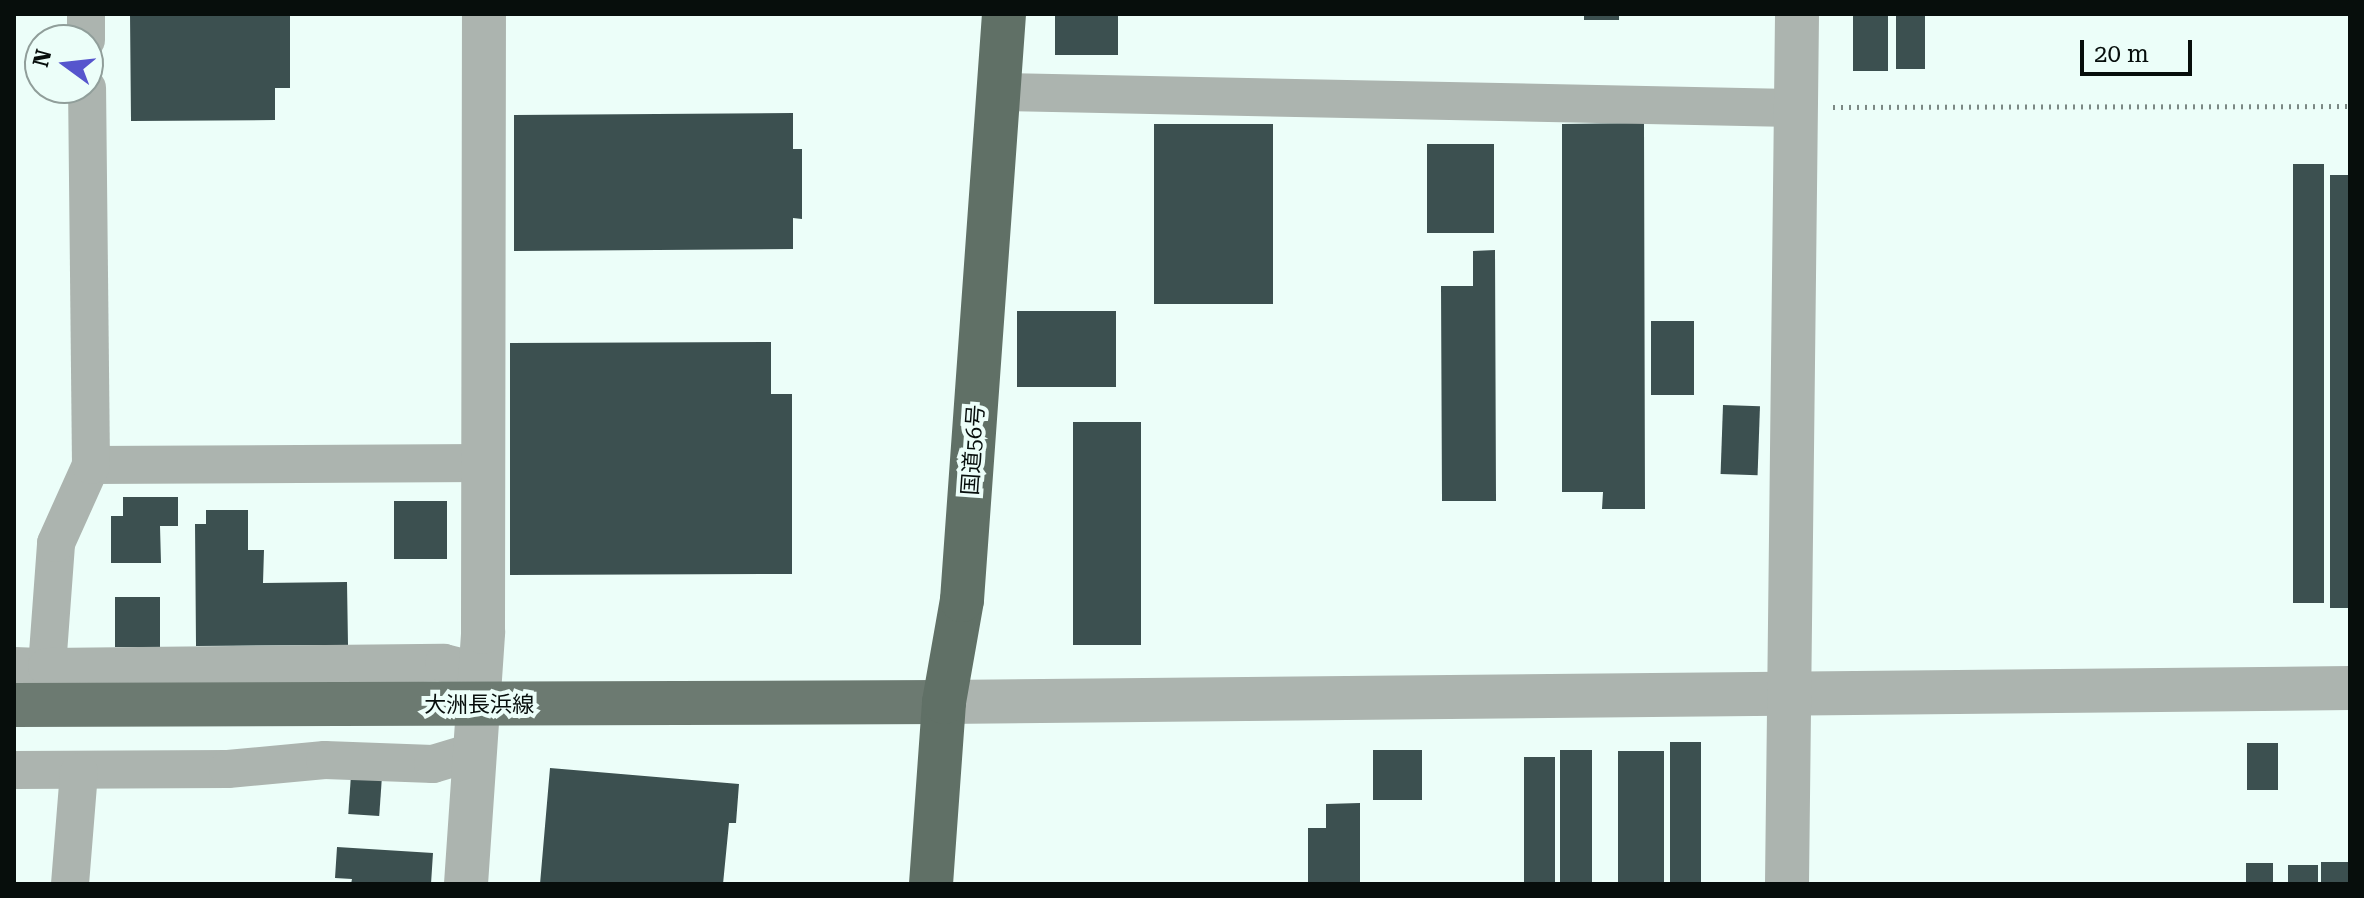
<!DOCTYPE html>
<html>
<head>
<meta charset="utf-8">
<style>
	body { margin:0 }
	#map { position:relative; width:2364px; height:898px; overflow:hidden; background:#ecfef9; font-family:"Roboto Serif","Noto Sans JP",serif }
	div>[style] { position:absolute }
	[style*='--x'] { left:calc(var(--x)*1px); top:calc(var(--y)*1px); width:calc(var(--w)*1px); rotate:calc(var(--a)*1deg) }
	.building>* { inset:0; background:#3c5050; transform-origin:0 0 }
	.path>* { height:5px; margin-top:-2.5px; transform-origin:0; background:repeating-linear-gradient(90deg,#7b8884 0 2px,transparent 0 8px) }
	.minor>* { height:38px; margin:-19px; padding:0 19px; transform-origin:19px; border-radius:19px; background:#acb4af }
	.tertiary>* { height:44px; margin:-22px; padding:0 22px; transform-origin:22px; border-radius:22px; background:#acb4af }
	.primary>* { height:44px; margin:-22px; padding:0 22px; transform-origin:22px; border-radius:22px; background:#6c7a71 }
	.trunk>* { height:44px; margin:-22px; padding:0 22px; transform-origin:22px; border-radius:22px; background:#607066 }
	span { translate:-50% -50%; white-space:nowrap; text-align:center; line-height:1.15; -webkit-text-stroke:8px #ecfef9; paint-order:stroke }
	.street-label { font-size:22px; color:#070e0c }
	.frame { position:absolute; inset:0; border:16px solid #070e0c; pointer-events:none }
	.north { position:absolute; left:24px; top:24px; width:80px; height:80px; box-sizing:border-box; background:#ecfef9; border:2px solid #909e9a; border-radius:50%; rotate:285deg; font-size:22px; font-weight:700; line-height:32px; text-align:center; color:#070e0c }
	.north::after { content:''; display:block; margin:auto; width:28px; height:36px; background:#5655cd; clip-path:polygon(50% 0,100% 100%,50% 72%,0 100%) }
	.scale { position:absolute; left:2080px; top:40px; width:112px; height:36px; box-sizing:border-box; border:4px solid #070e0c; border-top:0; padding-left:10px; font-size:24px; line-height:28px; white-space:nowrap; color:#070e0c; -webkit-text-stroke:6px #ecfef9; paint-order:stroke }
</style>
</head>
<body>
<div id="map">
	<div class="building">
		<i style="clip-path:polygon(130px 14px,290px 14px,290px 88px,275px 88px,275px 120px,131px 121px)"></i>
		<i style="left:1055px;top:14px;width:63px;height:41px"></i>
		<i style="left:1584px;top:14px;width:35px;height:6px"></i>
		<i style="left:1853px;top:14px;width:35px;height:57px"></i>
		<i style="left:1896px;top:14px;width:29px;height:55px"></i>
		<i style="clip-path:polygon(793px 113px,793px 149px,802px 149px,802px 219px,793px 218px,793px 249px,514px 251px,514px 115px)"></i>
		<i style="clip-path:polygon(1644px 123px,1645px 509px,1602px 509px,1603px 492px,1562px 492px,1562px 124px)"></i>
		<i style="left:1154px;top:124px;width:119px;height:180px"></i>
		<i style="left:1427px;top:144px;width:67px;height:89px"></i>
		<i style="left:2293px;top:164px;width:31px;height:439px"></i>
		<i style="left:2330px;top:175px;width:20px;height:433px"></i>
		<i style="clip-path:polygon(1495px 250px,1496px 501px,1442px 501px,1441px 286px,1473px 286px,1473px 251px)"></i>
		<i style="left:1116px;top:311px;width:76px;height:99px;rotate:90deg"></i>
		<i style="left:1651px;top:321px;width:43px;height:74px"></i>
		<i style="clip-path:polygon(771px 342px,771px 394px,792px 394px,792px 574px,510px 575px,510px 343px)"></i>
		<i style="left:1723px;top:405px;width:37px;height:69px;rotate:2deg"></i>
		<i style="left:1073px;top:422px;width:68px;height:223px"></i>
		<i style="clip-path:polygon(123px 497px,178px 497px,178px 526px,160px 526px,161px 563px,111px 563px,111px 516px,123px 516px)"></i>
		<i style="left:394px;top:501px;width:53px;height:58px"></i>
		<i style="clip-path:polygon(206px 510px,248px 510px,248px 550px,264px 550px,263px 583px,347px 582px,348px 645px,196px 646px,195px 524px,206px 524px)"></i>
		<i style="left:115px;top:597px;width:45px;height:50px"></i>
		<i style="left:1670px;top:742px;width:31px;height:142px"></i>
		<i style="left:2247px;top:743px;width:31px;height:47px"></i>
		<i style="left:1422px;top:750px;width:50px;height:49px;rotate:90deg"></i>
		<i style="left:1560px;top:750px;width:32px;height:134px"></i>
		<i style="left:1618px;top:751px;width:46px;height:133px"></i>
		<i style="left:1555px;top:757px;width:127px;height:31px;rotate:90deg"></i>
		<i style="clip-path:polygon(550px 768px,739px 784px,736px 823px,729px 823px,723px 884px,540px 884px)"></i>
		<i style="left:351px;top:775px;width:31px;height:39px;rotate:4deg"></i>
		<i style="clip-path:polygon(1360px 803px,1360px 884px,1308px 884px,1308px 828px,1326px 828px,1326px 804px)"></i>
		<i style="clip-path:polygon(337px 847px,433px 853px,431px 884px,351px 884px,352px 879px,335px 878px)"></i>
		<i style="left:2321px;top:862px;width:29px;height:22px"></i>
		<i style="left:2246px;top:863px;width:27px;height:21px"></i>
		<i style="left:2288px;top:865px;width:30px;height:19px"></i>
	</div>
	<div class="path">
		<i style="--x:1833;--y:107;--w:517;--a:-0.11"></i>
	</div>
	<div class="minor">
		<i style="--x:86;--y:14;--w:26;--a:90"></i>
		<i style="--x:1001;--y:92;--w:795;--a:1.15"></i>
		<i style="--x:91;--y:465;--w:391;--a:-0.3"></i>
		<i style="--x:14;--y:666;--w:33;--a:2"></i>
		<i style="--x:47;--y:667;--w:124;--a:-85.8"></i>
		<i style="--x:56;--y:543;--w:85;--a:-65.8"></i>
		<i style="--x:91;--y:465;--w:377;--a:-90.6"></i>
		<i style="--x:47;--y:667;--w:397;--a:-0.6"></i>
		<i style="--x:444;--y:663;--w:37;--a:14"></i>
		<i style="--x:14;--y:770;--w:214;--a:-0.3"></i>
		<i style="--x:228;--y:769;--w:97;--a:-5.3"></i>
		<i style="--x:325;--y:760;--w:108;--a:2.1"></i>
		<i style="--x:433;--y:764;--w:45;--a:-16.8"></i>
		<i style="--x:70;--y:884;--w:112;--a:-85.4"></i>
	</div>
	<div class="tertiary">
		<i style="--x:944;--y:702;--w:1406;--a:-0.57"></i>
		<i style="--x:466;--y:884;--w:253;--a:-86.1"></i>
		<i style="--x:483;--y:632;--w:618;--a:-89.91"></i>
		<i style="--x:1787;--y:884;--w:870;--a:-89.34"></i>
	</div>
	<div class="primary">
		<i style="--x:14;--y:705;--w:930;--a:-0.18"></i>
	</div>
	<div class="trunk">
		<i style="--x:931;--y:884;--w:182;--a:-85.9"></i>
		<i style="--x:944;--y:702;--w:104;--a:-80"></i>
		<i style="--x:962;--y:600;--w:588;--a:-85.9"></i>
	</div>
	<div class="street-label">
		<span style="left:973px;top:450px;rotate:-86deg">国道56号</span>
		<span style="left:479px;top:705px">大洲長浜線</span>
	</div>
	<div class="frame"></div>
	<div class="north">N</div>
	<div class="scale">20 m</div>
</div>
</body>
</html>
